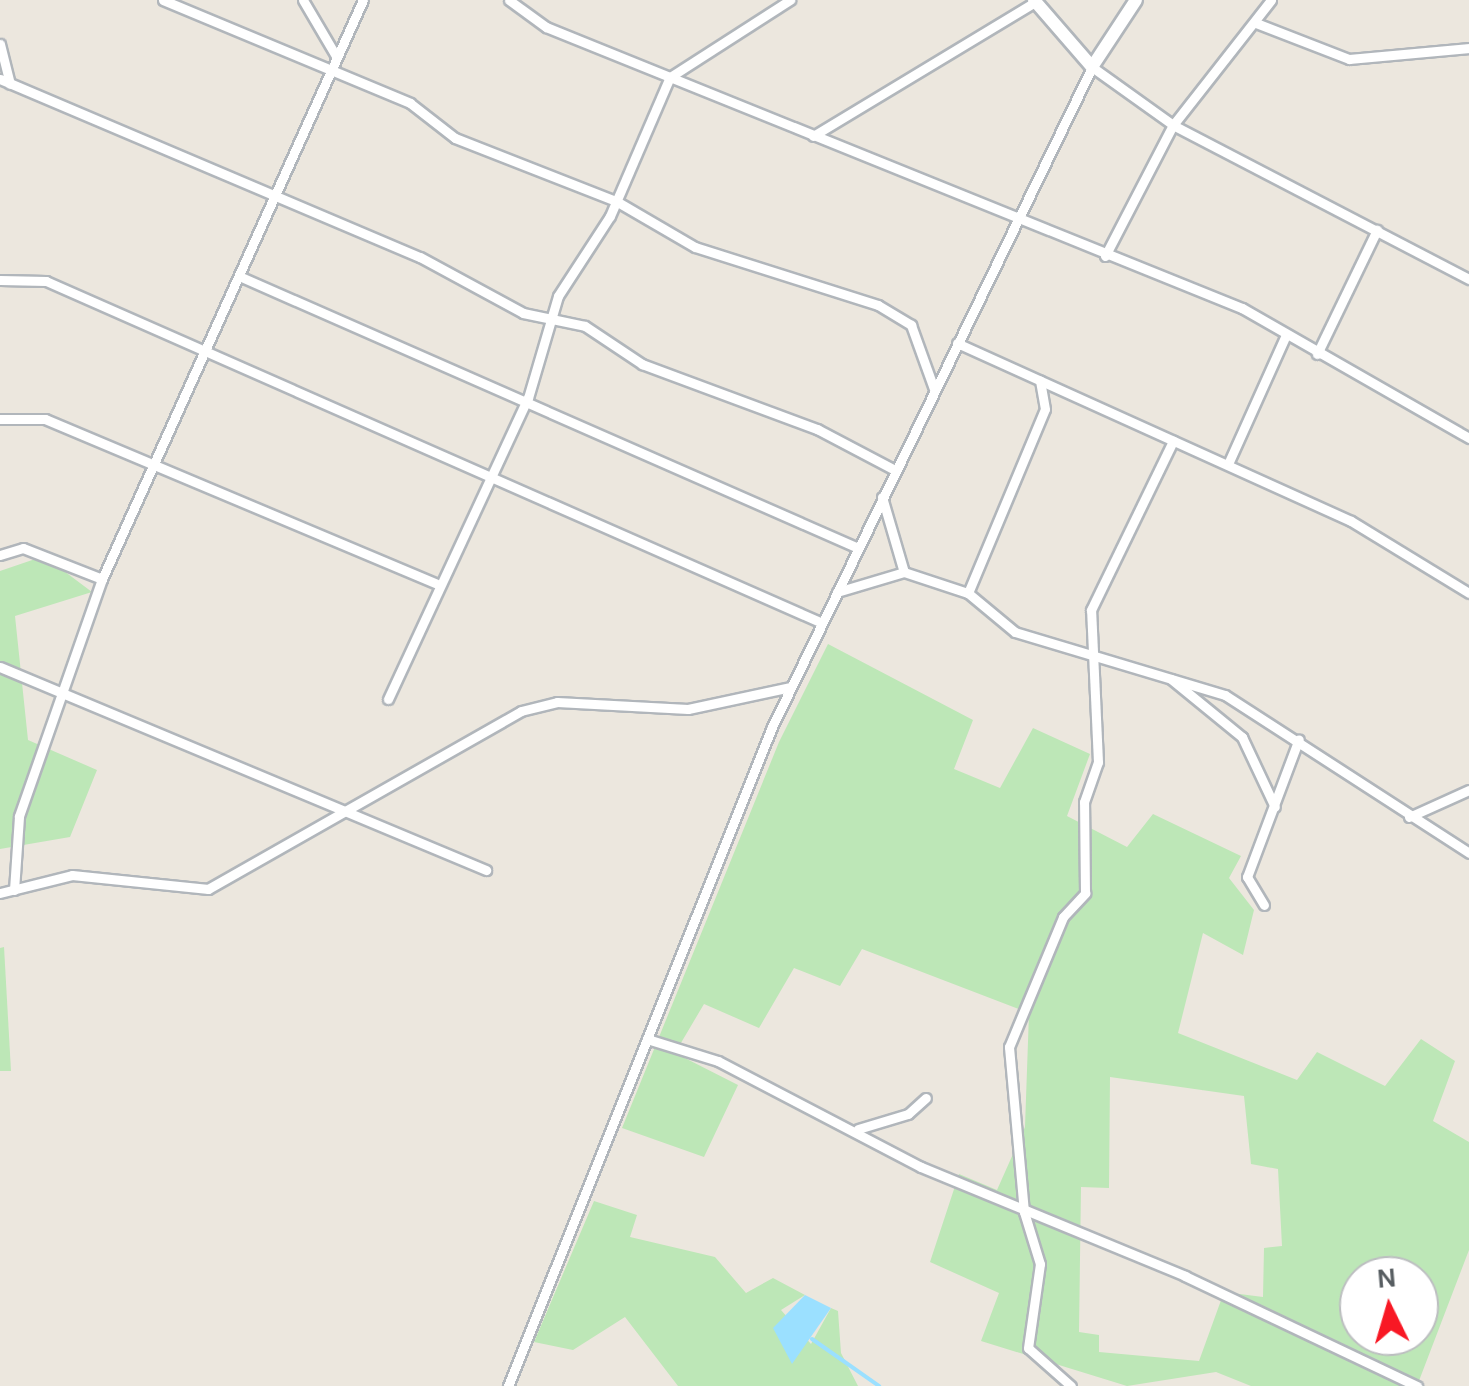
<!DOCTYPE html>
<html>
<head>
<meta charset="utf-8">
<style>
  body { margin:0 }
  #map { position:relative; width:1469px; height:1386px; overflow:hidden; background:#ece7de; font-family:Karla,sans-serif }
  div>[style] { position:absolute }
  .green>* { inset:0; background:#bde7b7 }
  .water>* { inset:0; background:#9be0ff }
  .stream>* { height:4px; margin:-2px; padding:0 2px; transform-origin:2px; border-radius:2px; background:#9be0ff }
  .roads { filter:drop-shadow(2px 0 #b1b6bb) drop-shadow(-2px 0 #b1b6bb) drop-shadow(0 2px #b1b6bb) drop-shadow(0 -2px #b1b6bb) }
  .street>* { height:9px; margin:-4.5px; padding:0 4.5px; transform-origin:4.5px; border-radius:4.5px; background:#fff }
  .secondary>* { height:12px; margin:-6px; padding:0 6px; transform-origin:6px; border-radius:6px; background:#fff }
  span { translate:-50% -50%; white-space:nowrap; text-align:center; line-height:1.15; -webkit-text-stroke:8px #fff; paint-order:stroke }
  .north { position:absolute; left:1339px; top:1256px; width:100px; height:100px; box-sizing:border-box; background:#fff; border:2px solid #bcbec0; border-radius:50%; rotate:355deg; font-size:28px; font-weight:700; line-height:40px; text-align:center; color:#575d61 }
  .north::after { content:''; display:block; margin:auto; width:35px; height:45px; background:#f81824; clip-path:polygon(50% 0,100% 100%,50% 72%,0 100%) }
</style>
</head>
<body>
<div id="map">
  <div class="green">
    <i style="clip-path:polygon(44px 556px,92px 592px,15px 616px,28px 740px,97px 770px,70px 837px,0 849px,0 571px)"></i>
    <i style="clip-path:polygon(evenodd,828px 644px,973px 720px,954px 769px,1000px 788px,1033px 728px,1090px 754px,1067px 816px,1127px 847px,1153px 814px,1241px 856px,1229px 878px,1254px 910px,1243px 955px,1203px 933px,1178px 1033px,1297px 1080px,1317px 1052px,1385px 1086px,1421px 1039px,1455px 1061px,1433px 1121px,1469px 1142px,1469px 1250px,1417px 1386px,1251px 1386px,1216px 1372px,1127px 1386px,981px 1341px,999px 1293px,930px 1262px,959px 1174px,997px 1190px,1025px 1127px,1029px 1013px,862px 949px,840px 986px,794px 968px,759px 1028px,704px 1004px,675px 1053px,738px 1085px,704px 1157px,622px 1128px,779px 742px,828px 644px,1110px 1077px,1244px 1096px,1251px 1164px,1278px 1169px,1282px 1246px,1264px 1248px,1263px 1297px,1224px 1292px,1199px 1361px,1099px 1352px,1099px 1335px,1079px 1332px,1081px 1187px,1109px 1188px,1110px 1077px,828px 644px,1359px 1276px,1419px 1276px,1419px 1336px,1359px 1336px,1359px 1276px)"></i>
    <i style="clip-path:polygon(4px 947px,11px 1071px,0 1071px,0 948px)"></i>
    <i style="clip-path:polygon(594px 1201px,637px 1215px,630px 1237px,715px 1257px,746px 1293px,773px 1278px,805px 1295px,781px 1310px,811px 1344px,831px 1308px,838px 1311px,841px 1353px,858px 1386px,678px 1386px,625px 1317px,573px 1350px,534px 1342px)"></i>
  </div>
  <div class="water">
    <i style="clip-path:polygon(805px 1295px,831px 1308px,792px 1364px,773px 1328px)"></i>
  </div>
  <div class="stream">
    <i style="left:812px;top:1339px;width:82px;rotate:35deg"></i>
  </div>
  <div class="roads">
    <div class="street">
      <i style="left:163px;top:0;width:268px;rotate:22.6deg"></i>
      <i style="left:410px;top:103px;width:57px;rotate:37.9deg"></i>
      <i style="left:455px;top:138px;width:173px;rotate:21.4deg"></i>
      <i style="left:616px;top:201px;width:91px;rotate:30.2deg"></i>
      <i style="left:695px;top:247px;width:192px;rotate:17.6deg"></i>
      <i style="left:878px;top:305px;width:39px;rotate:31deg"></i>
      <i style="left:911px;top:325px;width:68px;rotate:70.2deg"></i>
      <i style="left:303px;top:0;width:65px;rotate:59.5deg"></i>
      <i style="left:509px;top:0;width:46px;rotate:36.1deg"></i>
      <i style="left:546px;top:27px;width:751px;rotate:21.99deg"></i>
      <i style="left:1242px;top:308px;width:262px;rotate:29.8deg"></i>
      <i style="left:1256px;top:23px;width:100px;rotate:21.2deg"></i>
      <i style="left:1349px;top:59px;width:121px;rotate:-5.2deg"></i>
      <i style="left:0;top:44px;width:41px;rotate:76deg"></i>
      <i style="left:0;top:79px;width:456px;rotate:23deg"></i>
      <i style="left:420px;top:257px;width:117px;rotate:28.5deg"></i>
      <i style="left:523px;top:313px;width:63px;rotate:11.8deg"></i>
      <i style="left:585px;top:326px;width:69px;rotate:33.7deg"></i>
      <i style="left:642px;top:364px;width:187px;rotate:20.4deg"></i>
      <i style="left:817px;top:429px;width:88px;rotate:27.7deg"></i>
      <i style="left:813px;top:136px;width:259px;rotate:-31.1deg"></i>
      <i style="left:1105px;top:256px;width:148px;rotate:-62.6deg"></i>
      <i style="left:1173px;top:125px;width:334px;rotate:27.5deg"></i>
      <i style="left:239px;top:276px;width:676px;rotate:23.72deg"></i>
      <i style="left:0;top:280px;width:46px;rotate:1.2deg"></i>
      <i style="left:46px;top:281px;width:848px;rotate:23.78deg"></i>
      <i style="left:957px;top:343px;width:432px;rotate:24.3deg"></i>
      <i style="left:1351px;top:521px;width:138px;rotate:31.4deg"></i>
      <i style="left:1317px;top:354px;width:138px;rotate:-64.2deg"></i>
      <i style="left:0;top:419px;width:45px"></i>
      <i style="left:45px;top:419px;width:424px;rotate:22.8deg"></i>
      <i style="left:1228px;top:464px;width:139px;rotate:-65.8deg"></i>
      <i style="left:882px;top:497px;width:78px;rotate:73.7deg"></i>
      <i style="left:904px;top:572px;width:67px;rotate:18.2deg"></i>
      <i style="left:968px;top:593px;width:61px;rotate:39.7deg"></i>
      <i style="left:1015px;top:632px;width:219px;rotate:16.7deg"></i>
      <i style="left:1225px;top:695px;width:291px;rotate:32.9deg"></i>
      <i style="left:0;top:555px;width:24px;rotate:-17deg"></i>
      <i style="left:23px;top:548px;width:85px;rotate:21.4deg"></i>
      <i style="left:837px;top:592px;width:70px;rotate:-16.6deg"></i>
      <i style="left:968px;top:593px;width:199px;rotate:-67.3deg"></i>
      <i style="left:1045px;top:409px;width:29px;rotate:-100deg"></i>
      <i style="left:0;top:667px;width:527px;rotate:22.67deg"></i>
      <i style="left:1171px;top:679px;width:92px;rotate:39.2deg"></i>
      <i style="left:1242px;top:737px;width:77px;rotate:64.8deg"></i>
      <i style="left:388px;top:699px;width:332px;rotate:-65.1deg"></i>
      <i style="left:528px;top:398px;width:106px;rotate:-73.6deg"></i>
      <i style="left:558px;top:296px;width:95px;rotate:-57deg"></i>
      <i style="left:610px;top:216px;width:151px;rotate:-66.7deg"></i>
      <i style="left:670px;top:77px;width:143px;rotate:-32.7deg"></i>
      <i style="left:1409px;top:817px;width:66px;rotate:-24.2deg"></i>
      <i style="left:14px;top:890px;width:74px;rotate:-86.1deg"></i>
      <i style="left:19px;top:816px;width:251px;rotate:-70.7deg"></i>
      <i style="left:102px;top:579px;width:635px;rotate:-65.74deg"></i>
      <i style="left:0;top:893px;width:74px;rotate:-14deg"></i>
      <i style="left:72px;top:875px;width:137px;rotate:5.9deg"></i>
      <i style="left:208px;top:889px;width:360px;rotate:-29.6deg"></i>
      <i style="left:521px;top:711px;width:37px;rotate:-14deg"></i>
      <i style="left:557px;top:702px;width:131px;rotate:3.1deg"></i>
      <i style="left:688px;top:709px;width:105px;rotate:-12.1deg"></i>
      <i style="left:1264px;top:905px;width:33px;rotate:-121deg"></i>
      <i style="left:1247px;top:877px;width:147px;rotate:-69.4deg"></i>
      <i style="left:647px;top:1039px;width:74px;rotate:17.2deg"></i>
      <i style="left:718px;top:1061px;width:229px;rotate:27.6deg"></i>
      <i style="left:921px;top:1167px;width:286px;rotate:22.4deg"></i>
      <i style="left:1185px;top:1276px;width:257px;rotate:25.4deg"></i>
      <i style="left:858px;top:1129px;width:52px;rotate:-16.7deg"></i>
      <i style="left:908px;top:1114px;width:24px;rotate:-42deg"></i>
      <i style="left:508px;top:1386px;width:710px;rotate:-68.17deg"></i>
      <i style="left:772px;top:727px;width:733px;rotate:-64.13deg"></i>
      <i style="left:1092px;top:67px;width:100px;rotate:35.6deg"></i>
      <i style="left:1173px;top:125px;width:159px;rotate:-51.9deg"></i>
      <i style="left:1071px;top:1386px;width:57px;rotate:-138.5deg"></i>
      <i style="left:1028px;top:1348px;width:85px;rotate:-81.9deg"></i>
      <i style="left:1040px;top:1264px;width:54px;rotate:-107.1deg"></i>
      <i style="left:1024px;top:1212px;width:166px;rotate:-95.2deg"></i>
      <i style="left:1009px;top:1047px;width:141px;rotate:-67.4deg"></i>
      <i style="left:1063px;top:917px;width:33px;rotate:-47deg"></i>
      <i style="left:1085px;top:893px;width:91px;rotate:-90.6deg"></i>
      <i style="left:1084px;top:802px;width:42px;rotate:-70.7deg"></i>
      <i style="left:1098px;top:762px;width:152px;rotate:-92.6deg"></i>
      <i style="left:1091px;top:610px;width:188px;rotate:-64.1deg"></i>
    </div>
    <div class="secondary">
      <i style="left:1034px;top:0;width:89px;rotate:49.1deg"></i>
      <i style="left:1092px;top:67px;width:80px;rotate:-56.7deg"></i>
    </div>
  </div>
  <div class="north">N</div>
</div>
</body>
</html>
